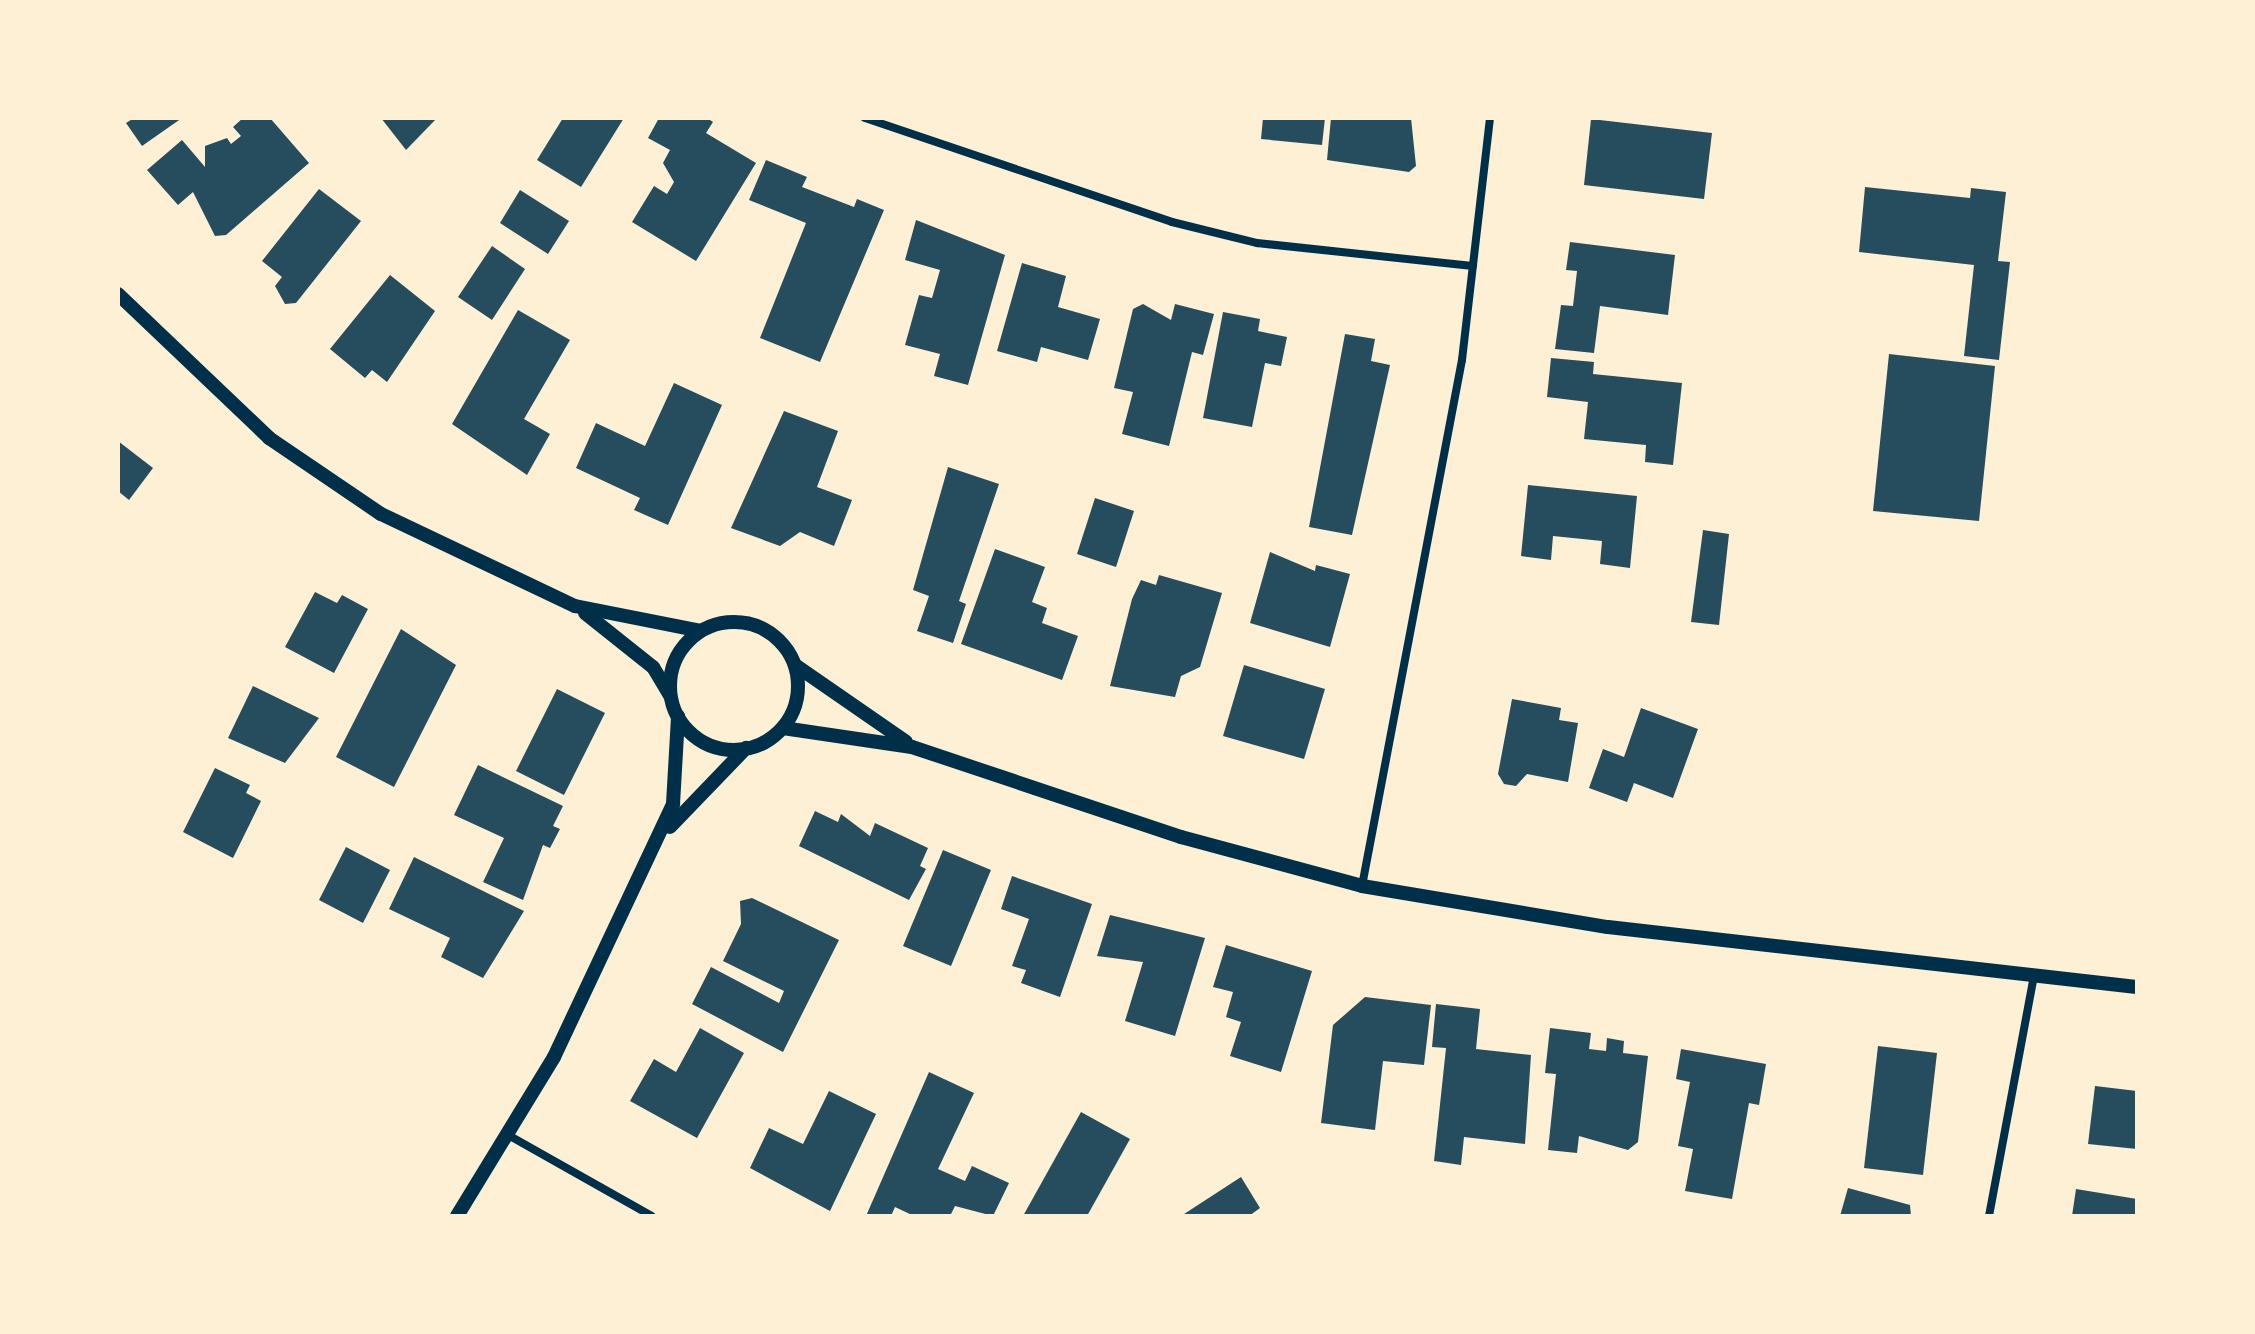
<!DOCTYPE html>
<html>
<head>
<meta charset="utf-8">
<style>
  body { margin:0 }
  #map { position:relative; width:2255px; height:1334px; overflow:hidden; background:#fdf0d5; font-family:Manrope,sans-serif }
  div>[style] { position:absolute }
  .building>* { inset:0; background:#264d5e }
  .minor>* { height:8px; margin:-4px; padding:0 4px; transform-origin:4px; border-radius:4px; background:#003049 }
  .tertiary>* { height:14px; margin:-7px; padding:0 7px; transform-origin:7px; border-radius:7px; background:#003049 }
  .tertiary>.ring { margin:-7px; padding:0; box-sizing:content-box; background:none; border:14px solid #003049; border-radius:50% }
  span { translate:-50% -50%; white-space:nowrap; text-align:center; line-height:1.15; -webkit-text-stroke:7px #fdf0d5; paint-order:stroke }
  .frame { position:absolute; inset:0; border:120px solid #fdf0d5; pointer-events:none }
</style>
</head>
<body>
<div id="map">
  <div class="building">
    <i style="clip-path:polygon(134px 118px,182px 118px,142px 146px,126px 123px)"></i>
    <i style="clip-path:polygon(243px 118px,270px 118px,309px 163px,226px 235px,215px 236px,193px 192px,178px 205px,147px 170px,182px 140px,205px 167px,205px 146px,227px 138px,231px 144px,241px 136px,233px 127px)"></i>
    <i style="clip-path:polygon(381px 118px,437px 118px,406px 150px)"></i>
    <i style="clip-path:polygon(563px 118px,624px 118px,581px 187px,537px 160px)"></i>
    <i style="clip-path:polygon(659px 118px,707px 118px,713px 122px,706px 133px,756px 163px,696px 261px,632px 222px,654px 186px,667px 194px,674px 182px,663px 163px,670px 150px,648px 138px)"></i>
    <i style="clip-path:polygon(1263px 118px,1325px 118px,1322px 145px,1261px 139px)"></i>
    <i style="clip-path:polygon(1331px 118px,1411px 118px,1416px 166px,1409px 172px,1327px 160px)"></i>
    <i style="clip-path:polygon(1591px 119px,1712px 133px,1704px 199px,1584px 185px)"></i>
    <i style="clip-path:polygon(766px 160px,807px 177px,802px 187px,854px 207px,857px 199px,884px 210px,820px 362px,760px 338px,806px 223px,749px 200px)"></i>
    <i style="clip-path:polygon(1865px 187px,1970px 198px,1971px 188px,2006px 192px,1998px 261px,2010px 262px,1999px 360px,1964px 356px,1974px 265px,1859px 252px)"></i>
    <i style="clip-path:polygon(319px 189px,361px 221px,296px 303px,285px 304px,275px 286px,282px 277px,262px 261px)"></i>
    <i style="clip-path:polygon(520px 190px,569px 221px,548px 254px,500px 223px)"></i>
    <i style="clip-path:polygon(916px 220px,1005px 255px,968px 385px,934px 376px,940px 354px,905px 345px,919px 295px,932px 298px,940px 270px,905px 260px)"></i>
    <i style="clip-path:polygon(1570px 242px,1675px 255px,1668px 315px,1600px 306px,1594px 353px,1555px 349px,1561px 305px,1573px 306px,1577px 271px,1566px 270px)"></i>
    <i style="clip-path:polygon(492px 246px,525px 269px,492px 320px,458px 297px)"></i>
    <i style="clip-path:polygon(1022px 263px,1066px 276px,1058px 307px,1100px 319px,1088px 360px,1041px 347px,1037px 362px,997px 351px)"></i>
    <i style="clip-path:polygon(390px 275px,435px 311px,387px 382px,372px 370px,365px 378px,330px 349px)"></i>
    <i style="clip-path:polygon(1143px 304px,1171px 320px,1175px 304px,1214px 314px,1203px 355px,1192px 352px,1169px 446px,1122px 434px,1133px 392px,1114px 388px,1133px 309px)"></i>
    <i style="clip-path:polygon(518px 310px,570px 340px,524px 419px,550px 434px,527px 475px,452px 424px)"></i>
    <i style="clip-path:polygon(1223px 312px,1260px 319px,1258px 331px,1287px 337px,1281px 366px,1265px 363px,1252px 427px,1203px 418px)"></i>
    <i style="clip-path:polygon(1345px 334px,1375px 339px,1371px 361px,1390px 365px,1352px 535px,1309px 527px)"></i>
    <i style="clip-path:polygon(1889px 354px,1995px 366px,1979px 521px,1873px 511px)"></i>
    <i style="clip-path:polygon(1551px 358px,1594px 362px,1593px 374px,1682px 383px,1673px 465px,1645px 462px,1646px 445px,1584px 439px,1588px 402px,1547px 397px)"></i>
    <i style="clip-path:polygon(674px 383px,722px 405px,668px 525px,634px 510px,640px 498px,576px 468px,596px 423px,645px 446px)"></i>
    <i style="clip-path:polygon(784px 411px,838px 431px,817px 487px,852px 500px,834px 546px,800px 532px,780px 546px,731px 528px)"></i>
    <i style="clip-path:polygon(118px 441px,153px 468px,129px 500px,118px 491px)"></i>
    <i style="clip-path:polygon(948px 467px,999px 484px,959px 601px,966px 604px,953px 643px,917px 631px,929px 596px,913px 590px)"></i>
    <i style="clip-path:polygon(1528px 485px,1637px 496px,1630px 568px,1600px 564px,1602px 541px,1553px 536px,1551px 560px,1521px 556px)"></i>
    <i style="clip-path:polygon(1095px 498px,1134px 511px,1116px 567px,1077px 554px)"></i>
    <i style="clip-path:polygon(1703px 530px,1729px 534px,1719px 625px,1691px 622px)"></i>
    <i style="clip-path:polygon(995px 549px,1045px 567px,1032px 602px,1047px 608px,1042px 623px,1078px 636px,1062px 680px,961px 644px)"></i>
    <i style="clip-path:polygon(1270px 552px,1315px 571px,1316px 565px,1350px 574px,1330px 647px,1250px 623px)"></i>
    <i style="clip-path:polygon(1159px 575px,1222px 593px,1200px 667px,1181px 676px,1175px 697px,1110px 686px,1132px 599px,1141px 580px,1156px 585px)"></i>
    <i style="clip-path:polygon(315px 592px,337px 603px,342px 595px,368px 609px,334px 673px,285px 647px)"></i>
    <i style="clip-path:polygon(401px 629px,456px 665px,394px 787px,336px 757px)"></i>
    <i style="clip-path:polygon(1244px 665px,1325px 689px,1304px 759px,1223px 736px)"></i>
    <i style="clip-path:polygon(253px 686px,319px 718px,285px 763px,228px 738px)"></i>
    <i style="clip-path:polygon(557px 689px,605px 713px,564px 795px,516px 771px)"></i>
    <i style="clip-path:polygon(1512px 699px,1561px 708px,1559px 720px,1578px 723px,1568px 782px,1527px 774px,1516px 786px,1504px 784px,1498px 774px)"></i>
    <i style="clip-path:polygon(1641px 708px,1698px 729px,1673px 798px,1634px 783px,1627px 802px,1589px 788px,1603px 749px,1624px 757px)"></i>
    <i style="clip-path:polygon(478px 765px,563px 806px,553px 826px,560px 829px,550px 848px,543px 845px,523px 900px,483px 882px,504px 838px,454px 815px)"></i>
    <i style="clip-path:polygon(215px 768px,250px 785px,246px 793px,261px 801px,233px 858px,183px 832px)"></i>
    <i style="clip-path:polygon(815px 811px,838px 822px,841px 814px,870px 836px,875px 823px,928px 848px,920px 866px,926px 869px,909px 900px,799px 846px)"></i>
    <i style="clip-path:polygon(346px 847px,390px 870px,363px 923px,319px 900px)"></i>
    <i style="clip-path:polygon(943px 850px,991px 870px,951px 966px,903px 946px)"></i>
    <i style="clip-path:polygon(414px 857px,524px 911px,483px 978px,441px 957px,450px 938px,389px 909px)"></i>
    <i style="clip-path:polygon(1012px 876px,1092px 904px,1060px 997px,1021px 983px,1026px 970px,1012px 966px,1029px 919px,1001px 909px)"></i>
    <i style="clip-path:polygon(752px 898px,839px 940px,783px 1052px,692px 1004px,711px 967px,779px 1003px,784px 991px,723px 961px,741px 924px,740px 901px)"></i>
    <i style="clip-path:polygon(1110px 915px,1205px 938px,1175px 1036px,1125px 1021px,1143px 962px,1097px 956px)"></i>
    <i style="clip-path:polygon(1226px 945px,1312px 971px,1281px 1072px,1230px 1056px,1241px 1022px,1226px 1017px,1233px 992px,1213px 987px)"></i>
    <i style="clip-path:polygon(1365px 997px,1431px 1005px,1424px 1065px,1383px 1061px,1375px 1130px,1321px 1123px,1333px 1025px)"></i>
    <i style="clip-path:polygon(1436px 1004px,1480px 1009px,1476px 1049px,1531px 1055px,1525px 1144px,1464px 1137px,1461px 1165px,1434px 1161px,1446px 1048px,1432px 1047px)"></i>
    <i style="clip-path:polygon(700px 1028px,744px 1053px,697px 1138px,630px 1101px,654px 1059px,676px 1072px)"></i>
    <i style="clip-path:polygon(1550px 1028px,1591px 1033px,1589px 1049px,1606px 1051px,1607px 1038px,1624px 1041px,1623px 1053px,1648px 1056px,1638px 1142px,1628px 1150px,1579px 1136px,1577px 1153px,1548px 1150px,1556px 1074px,1545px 1073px)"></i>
    <i style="clip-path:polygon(1878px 1046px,1937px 1053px,1923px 1175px,1864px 1168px)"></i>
    <i style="clip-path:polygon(1681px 1049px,1766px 1064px,1759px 1105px,1749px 1103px,1732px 1199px,1685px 1191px,1693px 1149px,1678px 1146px,1690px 1082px,1676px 1079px)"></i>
    <i style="clip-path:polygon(929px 1072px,974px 1093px,938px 1169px,965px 1181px,972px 1166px,1009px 1183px,993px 1216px,955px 1206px,950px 1216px,914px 1216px,895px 1207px,891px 1216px,866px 1216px)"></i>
    <i style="clip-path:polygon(2095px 1086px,2137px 1091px,2137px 1149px,2088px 1144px)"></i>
    <i style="clip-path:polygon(829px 1091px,876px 1114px,830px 1211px,750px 1168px,769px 1128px,803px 1144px)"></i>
    <i style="clip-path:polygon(1081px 1112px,1130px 1139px,1087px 1216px,1023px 1216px)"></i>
    <i style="clip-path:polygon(1241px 1177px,1260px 1208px,1249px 1216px,1181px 1216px)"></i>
    <i style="clip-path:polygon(1848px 1188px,1910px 1205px,1911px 1216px,1840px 1216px)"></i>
    <i style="clip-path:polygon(2076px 1189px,2137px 1199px,2137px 1216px,2072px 1216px)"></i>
  </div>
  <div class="minor">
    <i style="left:865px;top:118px;width:324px;rotate:18.7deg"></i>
    <i style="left:1172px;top:222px;width:88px;rotate:13.9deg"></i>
    <i style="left:1257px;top:243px;width:217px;rotate:6.1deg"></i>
    <i style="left:1362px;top:886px;width:535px;rotate:-79.24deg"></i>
    <i style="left:1462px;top:360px;width:244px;rotate:-83.4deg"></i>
    <i style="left:508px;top:1135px;width:165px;rotate:29.4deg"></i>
    <i style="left:1989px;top:1216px;width:245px;rotate:-79.4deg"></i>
  </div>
  <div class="tertiary">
    <i style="left:118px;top:294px;width:209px;rotate:43.6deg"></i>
    <i style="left:269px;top:438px;width:135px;rotate:34.2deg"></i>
    <i style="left:381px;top:514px;width:215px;rotate:25.4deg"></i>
    <i style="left:575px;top:606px;width:128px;rotate:11.2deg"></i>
    <i style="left:585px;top:613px;width:87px;rotate:38.5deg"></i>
    <i style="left:653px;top:667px;width:33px;rotate:59deg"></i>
    <i class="ring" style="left:670px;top:622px;width:114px;height:114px"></i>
    <i style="left:795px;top:665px;width:135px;rotate:34.7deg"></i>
    <i style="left:783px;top:728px;width:130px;rotate:8.4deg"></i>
    <i style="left:912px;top:747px;width:284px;rotate:18.5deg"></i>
    <i style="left:1181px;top:837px;width:188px;rotate:15.1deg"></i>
    <i style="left:1362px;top:886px;width:249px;rotate:9.5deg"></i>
    <i style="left:1608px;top:927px;width:532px;rotate:6.47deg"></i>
    <i style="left:670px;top:827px;width:110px;rotate:-46.1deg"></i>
    <i style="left:457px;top:1216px;width:186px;rotate:-58.6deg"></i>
    <i style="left:554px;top:1057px;width:280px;rotate:-64.8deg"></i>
    <i style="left:673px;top:804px;width:88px;rotate:-86.7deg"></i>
  </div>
  <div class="frame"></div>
</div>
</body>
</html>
